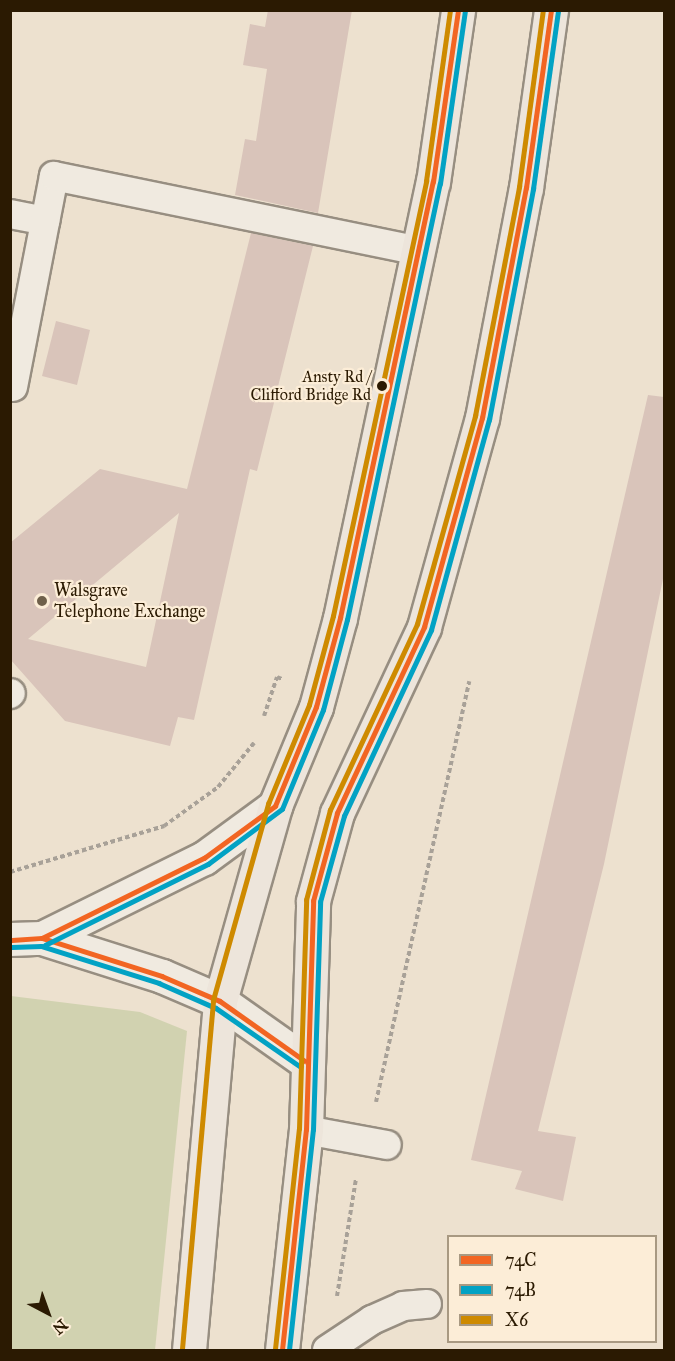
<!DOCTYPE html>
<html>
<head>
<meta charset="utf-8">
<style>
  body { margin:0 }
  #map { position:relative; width:675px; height:1361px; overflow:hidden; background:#ede1cf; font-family:"IM FELL Great Primer",serif }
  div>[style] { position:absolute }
  .green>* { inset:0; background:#d1d2b0 }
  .building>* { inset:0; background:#d9c4ba }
  .path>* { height:4px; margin-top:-2px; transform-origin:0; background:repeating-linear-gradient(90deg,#a8a198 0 4.5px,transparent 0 7.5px) }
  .roads { filter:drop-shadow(2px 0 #978e81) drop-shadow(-2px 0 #978e81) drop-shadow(0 2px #978e81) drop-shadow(0 -2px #978e81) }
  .lane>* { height:28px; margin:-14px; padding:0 14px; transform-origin:14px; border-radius:14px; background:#f0eae0 }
  .secondary>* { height:33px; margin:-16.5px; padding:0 16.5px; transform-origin:16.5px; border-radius:16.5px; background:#f0eae0 }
  .highway>* { height:33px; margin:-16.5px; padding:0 16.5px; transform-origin:16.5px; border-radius:16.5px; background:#ede5db }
  .bus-1>* { height:4.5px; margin:-2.25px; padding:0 2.25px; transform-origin:2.25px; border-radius:2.25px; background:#f26522 }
  .bus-2>* { height:4.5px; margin:-2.25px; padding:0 2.25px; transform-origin:2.25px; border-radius:2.25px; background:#02a2c4 }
  .bus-3>* { height:4.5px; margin:-2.25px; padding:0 2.25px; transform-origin:2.25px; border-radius:2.25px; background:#ce8a00 }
  .dots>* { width:16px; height:16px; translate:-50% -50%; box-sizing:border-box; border:3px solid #fcedd7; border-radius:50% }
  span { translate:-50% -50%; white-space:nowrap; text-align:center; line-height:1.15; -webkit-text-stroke:4.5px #fcedd7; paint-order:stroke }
  .bus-label { font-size:16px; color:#2b1a02 }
  .right { translate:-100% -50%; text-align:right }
  .poi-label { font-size:18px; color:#2b1a02 }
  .left { translate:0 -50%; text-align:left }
  .frame { position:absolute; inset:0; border:12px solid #2b1a02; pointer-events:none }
  .legend { position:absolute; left:447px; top:1235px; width:210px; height:108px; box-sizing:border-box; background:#fcedd7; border:2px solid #a89982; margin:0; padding:8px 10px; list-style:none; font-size:18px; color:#2b1a02 }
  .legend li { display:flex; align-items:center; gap:12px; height:30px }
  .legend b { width:30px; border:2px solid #a89982 }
  .north { position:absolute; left:18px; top:1283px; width:60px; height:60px; -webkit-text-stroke:4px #fcedd7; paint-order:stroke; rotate:139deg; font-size:16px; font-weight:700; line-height:24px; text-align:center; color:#2b1a02 }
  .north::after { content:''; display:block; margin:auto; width:21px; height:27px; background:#2b1a02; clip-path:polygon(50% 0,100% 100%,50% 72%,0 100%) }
</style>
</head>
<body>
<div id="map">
  <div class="green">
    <i style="clip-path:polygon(11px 996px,140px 1012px,187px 1031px,155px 1350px,11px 1350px)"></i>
  </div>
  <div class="building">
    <i style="clip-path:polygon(268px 10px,352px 10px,318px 213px,235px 195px,245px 139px,256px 141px,267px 69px,243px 65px,250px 24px,265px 27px)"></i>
    <i style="clip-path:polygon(evenodd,251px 233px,313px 246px,257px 471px,250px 469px,194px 720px,178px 717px,170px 746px,65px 721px,10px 659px,10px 543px,100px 469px,187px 489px,251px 233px,179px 513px,146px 667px,28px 639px,179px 513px)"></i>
    <i style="clip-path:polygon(56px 321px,90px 330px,77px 385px,42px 376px)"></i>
    <i style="clip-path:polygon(648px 395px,664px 397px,664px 574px,604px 864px,538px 1131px,576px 1137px,563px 1201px,515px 1189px,522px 1171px,471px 1160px)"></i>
  </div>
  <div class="path">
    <i style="left:264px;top:716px;width:41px;rotate:-71.6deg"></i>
    <i style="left:277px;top:677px;width:5px;rotate:22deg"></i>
    <i style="left:10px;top:872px;width:161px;rotate:-16.6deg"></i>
    <i style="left:164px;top:826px;width:67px;rotate:-35.8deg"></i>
    <i style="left:218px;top:787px;width:57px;rotate:-50.7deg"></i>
    <i style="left:376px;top:1102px;width:431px;rotate:-77.5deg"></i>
    <i style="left:337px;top:1296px;width:119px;rotate:-80.8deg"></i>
  </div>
  <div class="roads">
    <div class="lane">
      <i style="left:10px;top:214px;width:36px;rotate:11deg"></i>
      <i style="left:13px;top:387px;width:215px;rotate:-79deg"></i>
      <i style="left:54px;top:176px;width:373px;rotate:11.6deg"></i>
      <i style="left:10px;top:694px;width:1px;rotate:-45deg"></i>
      <i style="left:306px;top:1130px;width:82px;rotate:10.5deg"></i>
      <i style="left:327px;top:1350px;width:54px;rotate:-33.7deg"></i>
      <i style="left:372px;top:1320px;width:34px;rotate:-24deg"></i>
      <i style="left:403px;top:1306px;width:24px;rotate:-5deg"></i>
    </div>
    <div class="secondary">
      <i style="left:42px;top:938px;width:181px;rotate:-26.3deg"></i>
      <i style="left:204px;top:858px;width:88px;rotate:-36.2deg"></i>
      <i style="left:10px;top:939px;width:32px;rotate:-2deg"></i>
      <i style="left:42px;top:938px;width:126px;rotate:17.6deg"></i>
      <i style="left:162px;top:976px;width:63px;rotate:23.3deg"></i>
      <i style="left:220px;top:1001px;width:104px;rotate:35.2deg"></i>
    </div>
    <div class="highway">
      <i style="left:189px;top:1350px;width:350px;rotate:-84.9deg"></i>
      <i style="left:220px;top:1001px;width:203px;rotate:-74.2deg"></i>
      <i style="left:275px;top:806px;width:107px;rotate:-67.5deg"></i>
      <i style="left:316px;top:707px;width:92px;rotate:-74.9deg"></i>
      <i style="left:340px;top:618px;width:446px;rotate:-78deg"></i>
      <i style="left:433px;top:182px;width:174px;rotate:-81.7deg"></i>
      <i style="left:282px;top:1350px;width:221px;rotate:-83.8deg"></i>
      <i style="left:306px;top:1130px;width:229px;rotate:-88.2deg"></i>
      <i style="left:313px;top:901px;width:91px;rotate:-74.7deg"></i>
      <i style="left:337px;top:813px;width:205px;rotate:-64.9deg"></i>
      <i style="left:424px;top:627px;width:217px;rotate:-74.5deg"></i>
      <i style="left:482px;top:418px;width:234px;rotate:-79.2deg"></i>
      <i style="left:526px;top:188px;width:180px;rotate:-82deg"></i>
    </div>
  </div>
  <div class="bus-1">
    <i style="left:42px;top:938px;width:181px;rotate:-26.3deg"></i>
    <i style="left:204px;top:858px;width:88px;rotate:-36.2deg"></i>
    <i style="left:275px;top:806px;width:107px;rotate:-67.5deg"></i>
    <i style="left:316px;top:707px;width:92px;rotate:-74.9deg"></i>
    <i style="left:340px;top:618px;width:446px;rotate:-78deg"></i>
    <i style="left:433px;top:182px;width:174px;rotate:-81.7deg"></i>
    <i style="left:12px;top:940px;width:30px;rotate:-4deg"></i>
    <i style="left:42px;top:938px;width:126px;rotate:17.6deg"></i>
    <i style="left:162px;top:976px;width:63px;rotate:23.3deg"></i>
    <i style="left:220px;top:1001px;width:104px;rotate:35.2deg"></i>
    <i style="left:282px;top:1350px;width:221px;rotate:-83.8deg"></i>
    <i style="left:306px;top:1130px;width:229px;rotate:-88.2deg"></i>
    <i style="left:313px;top:901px;width:91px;rotate:-74.7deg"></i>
    <i style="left:337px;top:813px;width:205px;rotate:-64.9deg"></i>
    <i style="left:424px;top:627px;width:217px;rotate:-74.5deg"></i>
    <i style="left:482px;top:418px;width:234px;rotate:-79.2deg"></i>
    <i style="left:526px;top:188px;width:180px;rotate:-82deg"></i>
  </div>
  <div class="bus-2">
    <i style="left:45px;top:945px;width:182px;rotate:-26.4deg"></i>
    <i style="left:208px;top:864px;width:92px;rotate:-36.6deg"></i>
    <i style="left:282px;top:809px;width:107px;rotate:-67.5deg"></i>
    <i style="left:323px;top:710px;width:93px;rotate:-75.1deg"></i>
    <i style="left:347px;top:620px;width:446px;rotate:-78deg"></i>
    <i style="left:440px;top:184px;width:175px;rotate:-81.8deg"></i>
    <i style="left:12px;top:947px;width:29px;rotate:-2deg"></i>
    <i style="left:41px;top:946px;width:124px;rotate:17.4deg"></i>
    <i style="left:159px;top:983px;width:62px;rotate:23.7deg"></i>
    <i style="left:216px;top:1008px;width:103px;rotate:34.8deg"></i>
    <i style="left:289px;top:1350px;width:221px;rotate:-83.8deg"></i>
    <i style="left:313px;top:1130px;width:228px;rotate:-88.2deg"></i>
    <i style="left:320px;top:902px;width:89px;rotate:-74.4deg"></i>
    <i style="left:344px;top:816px;width:205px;rotate:-64.9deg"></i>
    <i style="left:431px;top:630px;width:218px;rotate:-74.6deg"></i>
    <i style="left:489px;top:420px;width:235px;rotate:-79.2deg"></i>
    <i style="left:533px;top:189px;width:180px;rotate:-82deg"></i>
  </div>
  <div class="bus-3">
    <i style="left:182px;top:1349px;width:350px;rotate:-84.9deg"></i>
    <i style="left:213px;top:1000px;width:204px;rotate:-74.3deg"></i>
    <i style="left:268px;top:804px;width:107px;rotate:-67.5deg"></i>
    <i style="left:309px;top:705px;width:92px;rotate:-74.9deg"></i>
    <i style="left:333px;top:616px;width:445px;rotate:-77.9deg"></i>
    <i style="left:426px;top:181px;width:173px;rotate:-82deg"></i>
    <i style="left:275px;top:1349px;width:221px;rotate:-83.8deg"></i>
    <i style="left:299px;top:1129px;width:229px;rotate:-88.2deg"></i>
    <i style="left:306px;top:900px;width:93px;rotate:-75.1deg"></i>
    <i style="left:330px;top:810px;width:205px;rotate:-64.9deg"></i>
    <i style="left:417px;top:624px;width:216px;rotate:-74.4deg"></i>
    <i style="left:475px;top:416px;width:233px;rotate:-79.1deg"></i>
    <i style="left:519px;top:187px;width:179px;rotate:-82.3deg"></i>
  </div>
  <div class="dots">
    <i style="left:382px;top:386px;background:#2b1a02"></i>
    <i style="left:42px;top:601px;background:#6f604a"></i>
  </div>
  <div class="bus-label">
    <span class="right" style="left:371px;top:386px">Ansty Rd /<br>Clifford Bridge Rd</span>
  </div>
  <div class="poi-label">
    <span class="left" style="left:54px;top:601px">Walsgrave<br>Telephone Exchange</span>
  </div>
  <div class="frame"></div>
  <ul class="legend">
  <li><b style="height:8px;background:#f26522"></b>74C</li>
  <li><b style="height:8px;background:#02a2c4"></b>74B</li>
  <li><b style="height:8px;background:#ce8a00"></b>X6</li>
  </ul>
  <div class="north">N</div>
</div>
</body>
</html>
